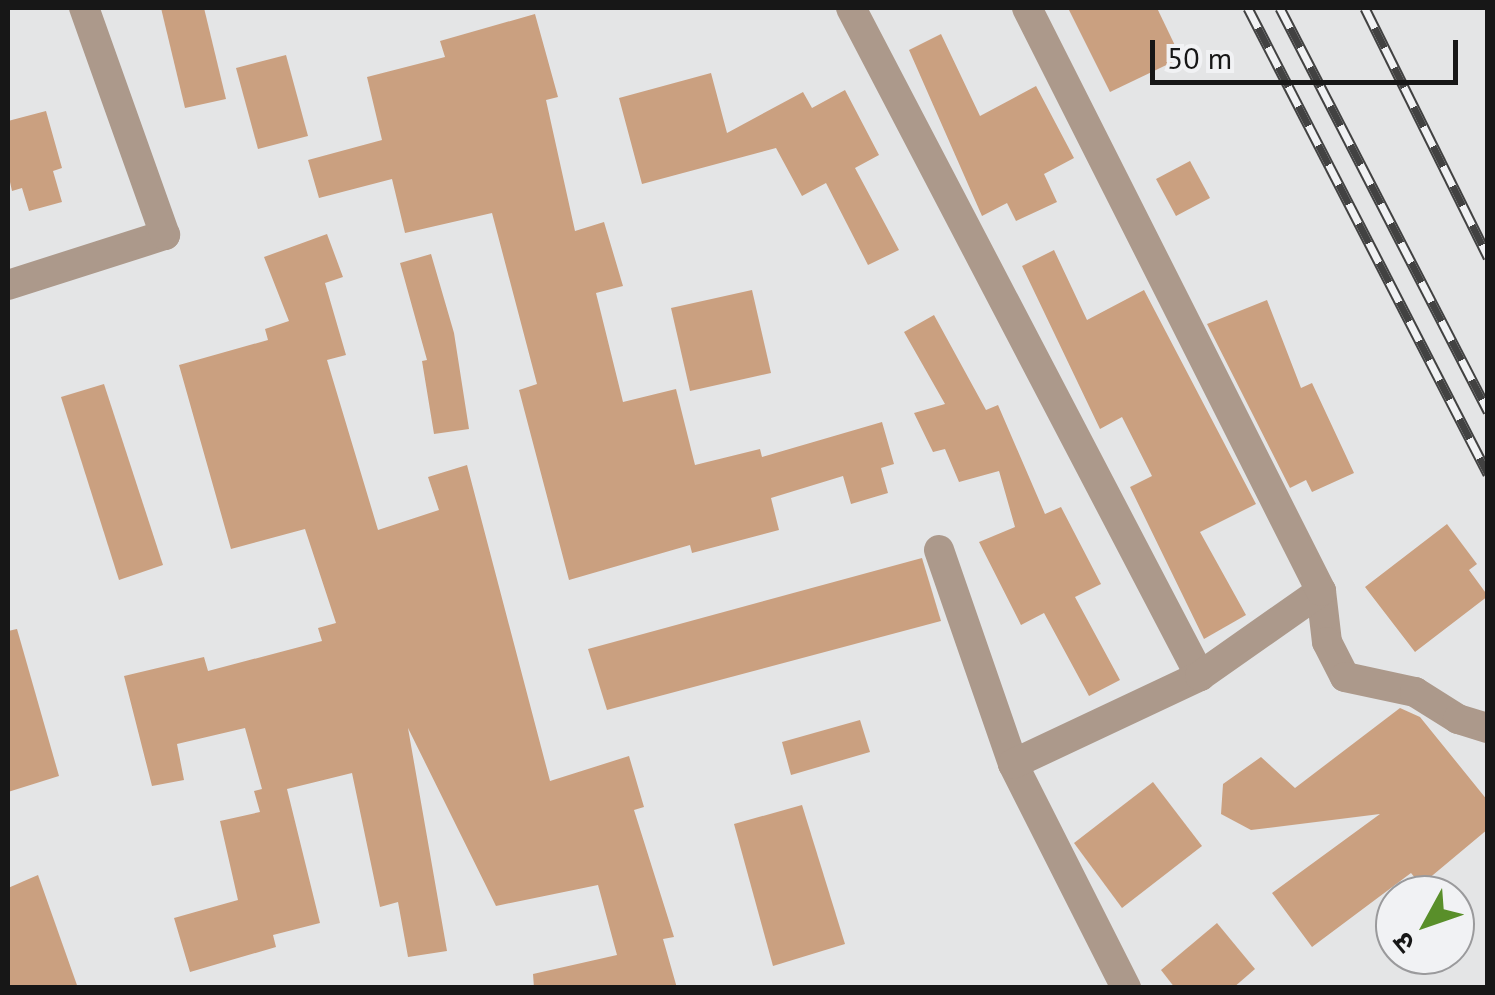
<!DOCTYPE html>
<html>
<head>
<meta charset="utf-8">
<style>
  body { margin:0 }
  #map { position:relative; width:1495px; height:995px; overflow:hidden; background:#e4e5e6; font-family:"PT Sans","Noto Sans Devanagari",sans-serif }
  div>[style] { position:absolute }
  .building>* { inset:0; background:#caa080 }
  .minor>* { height:30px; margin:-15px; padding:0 15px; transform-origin:15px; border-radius:15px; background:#ac998b }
  .rail>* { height:11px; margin-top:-5.5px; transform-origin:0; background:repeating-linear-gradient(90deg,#f1f2f4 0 22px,#424242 0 44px); box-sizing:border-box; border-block:2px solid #424242 }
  span { translate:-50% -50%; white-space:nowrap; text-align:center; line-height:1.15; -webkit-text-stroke:9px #f1f2f4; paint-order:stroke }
  .frame { position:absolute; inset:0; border:10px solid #171717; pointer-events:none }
  .north { position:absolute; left:1375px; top:875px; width:100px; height:100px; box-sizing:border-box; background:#f1f2f4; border:2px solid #9a9a9c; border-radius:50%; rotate:230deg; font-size:28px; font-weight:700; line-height:40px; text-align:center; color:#171717 }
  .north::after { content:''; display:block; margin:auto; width:35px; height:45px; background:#598f2a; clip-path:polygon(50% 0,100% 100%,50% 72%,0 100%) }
  .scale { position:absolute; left:1150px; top:40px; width:308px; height:45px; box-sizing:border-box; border:5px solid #171717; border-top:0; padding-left:12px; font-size:30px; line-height:35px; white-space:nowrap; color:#171717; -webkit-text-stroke:8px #f1f2f4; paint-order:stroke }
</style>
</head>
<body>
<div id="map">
  <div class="building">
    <i style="clip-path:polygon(161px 8px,204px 8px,226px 99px,185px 108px)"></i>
    <i style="clip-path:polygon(1068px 8px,1157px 8px,1181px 58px,1110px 92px)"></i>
    <i style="clip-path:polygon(535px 14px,558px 97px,546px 100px,575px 231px,604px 222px,623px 286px,596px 293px,623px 402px,676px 389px,695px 465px,760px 449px,762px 457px,882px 422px,894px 464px,881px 468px,888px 493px,851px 504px,843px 476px,771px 498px,779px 530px,692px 553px,690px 545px,569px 580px,519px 390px,537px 384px,492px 213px,405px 233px,392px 179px,319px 198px,308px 160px,382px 140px,367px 77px,445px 57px,440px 41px)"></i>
    <i style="clip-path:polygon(941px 34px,980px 116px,1036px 86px,1074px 158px,1044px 174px,1057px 202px,1016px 221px,1007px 203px,982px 216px,909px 50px)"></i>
    <i style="clip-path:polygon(286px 55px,308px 136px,258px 149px,236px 68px)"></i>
    <i style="clip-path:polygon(711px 73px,727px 133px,803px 92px,812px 108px,845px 90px,879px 155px,855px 168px,899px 250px,868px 265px,826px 183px,802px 196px,776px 148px,642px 184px,619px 98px)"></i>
    <i style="clip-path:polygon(46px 111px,62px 168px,53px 171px,62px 202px,29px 211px,22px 188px,12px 191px,8px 173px,8px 121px)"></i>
    <i style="clip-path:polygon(1190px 161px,1210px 198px,1176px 216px,1156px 179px)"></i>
    <i style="clip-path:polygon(327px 234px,343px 277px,325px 283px,346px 355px,327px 360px,378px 530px,439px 510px,428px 477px,467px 465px,550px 781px,629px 756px,644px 807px,634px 810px,674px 937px,663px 939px,677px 988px,534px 988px,533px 974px,617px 955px,598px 885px,496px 906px,408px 728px,447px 951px,408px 957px,398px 902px,380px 907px,352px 773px,287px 789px,320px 923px,273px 935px,276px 947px,190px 972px,174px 918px,238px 900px,220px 821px,260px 812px,254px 791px,262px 789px,245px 728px,177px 744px,184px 780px,152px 786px,124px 676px,204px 657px,208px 671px,322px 641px,318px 628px,336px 623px,305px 529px,231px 549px,179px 365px,268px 340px,265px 329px,289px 321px,264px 257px)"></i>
    <i style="clip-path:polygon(1054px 250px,1087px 320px,1144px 290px,1256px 504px,1200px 532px,1246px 615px,1204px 639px,1130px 487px,1152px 476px,1122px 417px,1100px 429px,1022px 266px)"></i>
    <i style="clip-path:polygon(431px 254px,454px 333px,469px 429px,434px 434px,422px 361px,427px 360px,400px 263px)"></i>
    <i style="clip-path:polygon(752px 290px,771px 373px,690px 391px,671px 308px)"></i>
    <i style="clip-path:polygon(1267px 300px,1301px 388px,1312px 383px,1354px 473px,1312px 492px,1306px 480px,1290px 488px,1207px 324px)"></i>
    <i style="clip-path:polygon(934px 315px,986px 410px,998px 405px,1045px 514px,1061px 507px,1101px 584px,1075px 597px,1120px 680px,1089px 696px,1044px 613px,1021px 625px,979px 542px,1015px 527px,999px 471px,959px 482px,945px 449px,933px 452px,914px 413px,945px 404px,904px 332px)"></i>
    <i style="clip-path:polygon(104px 384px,163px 565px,119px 580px,61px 397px)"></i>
    <i style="clip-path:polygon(1447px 524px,1477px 564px,1469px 570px,1488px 596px,1415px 652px,1365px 587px)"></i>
    <i style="clip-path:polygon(922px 558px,941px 621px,607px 710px,588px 649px)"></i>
    <i style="clip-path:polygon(17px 629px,59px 776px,8px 792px,8px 631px)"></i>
    <i style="clip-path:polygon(1400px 708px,1420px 717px,1488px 801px,1488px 829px,1421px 885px,1411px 873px,1312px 947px,1272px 893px,1380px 814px,1251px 830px,1221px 814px,1223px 784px,1261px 757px,1295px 788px)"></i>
    <i style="clip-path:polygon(860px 720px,870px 752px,791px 775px,782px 742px)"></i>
    <i style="clip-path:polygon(1153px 782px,1202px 846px,1122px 908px,1074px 843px)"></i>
    <i style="clip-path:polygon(802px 805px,845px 944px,773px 966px,734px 824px)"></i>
    <i style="clip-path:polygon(38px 875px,78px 988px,8px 988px,8px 888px)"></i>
    <i style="clip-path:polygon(1217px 923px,1255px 969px,1233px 988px,1175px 988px,1161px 970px)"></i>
  </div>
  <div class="minor">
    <i style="left:851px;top:8px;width:754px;rotate:62.41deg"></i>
    <i style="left:8px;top:285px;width:165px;rotate:-17.7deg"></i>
    <i style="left:165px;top:235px;width:241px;rotate:-109.6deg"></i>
    <i style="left:939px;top:550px;width:226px;rotate:70.9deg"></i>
    <i style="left:1013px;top:764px;width:251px;rotate:63.2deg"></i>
    <i style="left:1321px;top:591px;width:51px;rotate:83.3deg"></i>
    <i style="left:1327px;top:642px;width:39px;rotate:63deg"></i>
    <i style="left:1345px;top:677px;width:72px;rotate:12.1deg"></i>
    <i style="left:1415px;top:692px;width:51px;rotate:32.1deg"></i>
    <i style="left:1458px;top:719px;width:31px;rotate:17deg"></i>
    <i style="left:1013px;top:764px;width:207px;rotate:-25.2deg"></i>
    <i style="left:1200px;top:676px;width:148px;rotate:-35.1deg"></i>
    <i style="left:1321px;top:591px;width:653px;rotate:-116.76deg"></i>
  </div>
  <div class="rail">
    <i style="left:1248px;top:8px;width:524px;rotate:62.75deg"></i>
    <i style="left:1280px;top:8px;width:454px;rotate:62.7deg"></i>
    <i style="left:1365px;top:8px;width:278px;rotate:63.7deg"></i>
  </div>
  <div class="frame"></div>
  <div class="north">उ</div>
  <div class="scale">50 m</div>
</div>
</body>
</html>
